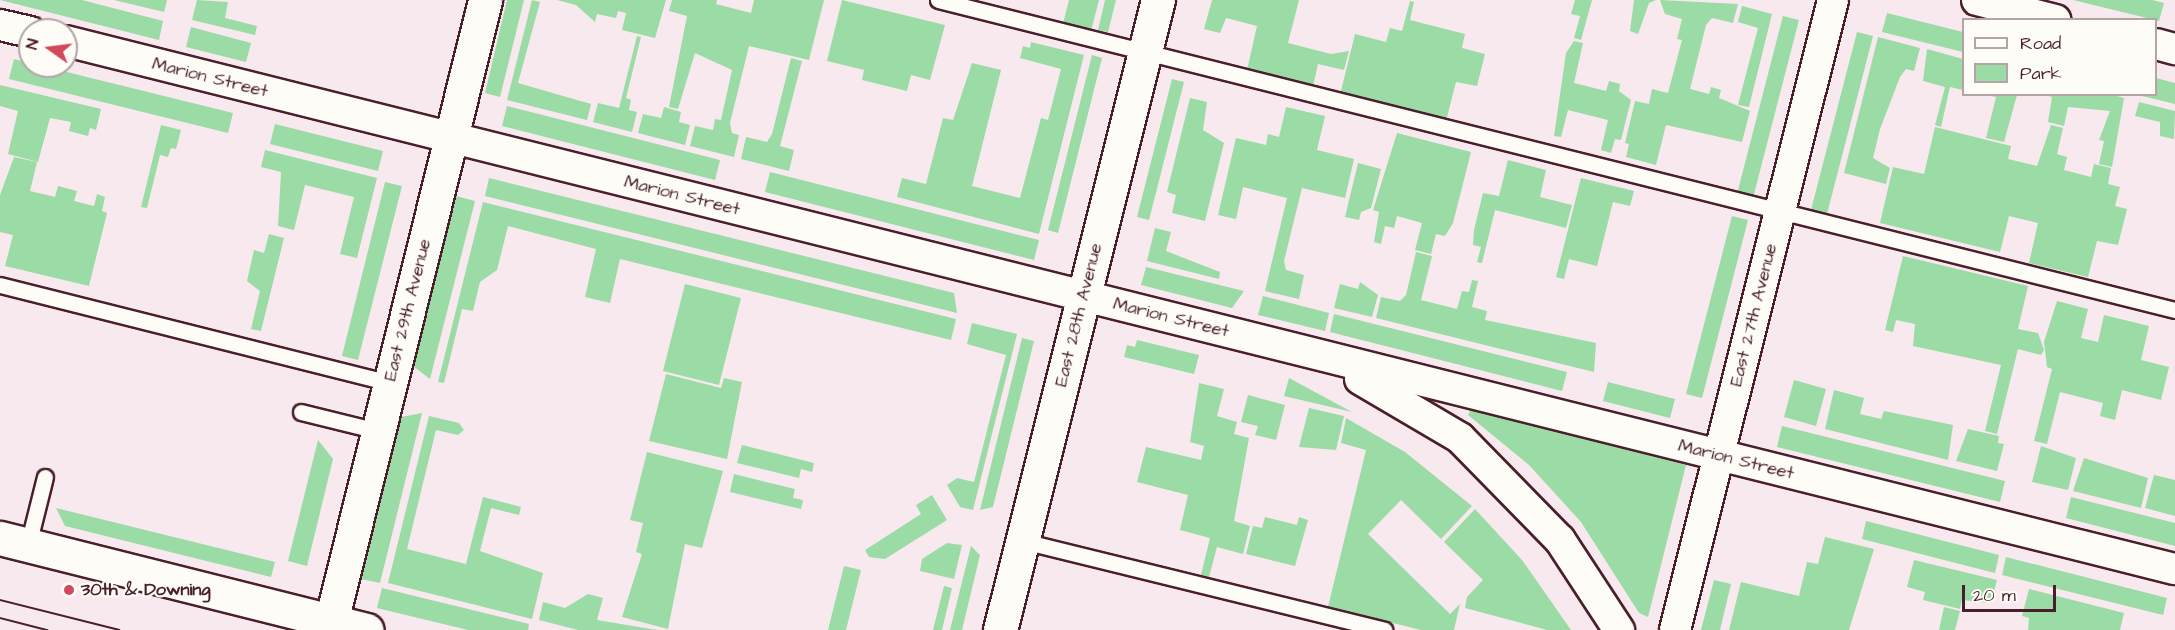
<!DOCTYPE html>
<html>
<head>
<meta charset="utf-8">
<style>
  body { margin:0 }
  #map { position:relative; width:2175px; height:630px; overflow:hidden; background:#f8e9ef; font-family:"Architects Daughter",sans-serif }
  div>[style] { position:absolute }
  .green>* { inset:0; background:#9bdba5 }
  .roads { filter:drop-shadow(2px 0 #4a1f2b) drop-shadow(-2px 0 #4a1f2b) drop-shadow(0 2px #4a1f2b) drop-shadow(0 -2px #4a1f2b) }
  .service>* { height:15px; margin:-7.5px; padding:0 7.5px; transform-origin:7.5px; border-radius:7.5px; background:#fdfcf7 }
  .minor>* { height:30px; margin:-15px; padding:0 15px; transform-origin:15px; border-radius:15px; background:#fdfcf7 }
  .tertiary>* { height:33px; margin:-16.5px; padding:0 16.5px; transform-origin:16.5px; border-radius:16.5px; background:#fdfcf7 }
  .secondary>* { height:33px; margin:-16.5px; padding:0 16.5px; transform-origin:16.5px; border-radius:16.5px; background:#fdfcf7 }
  .tram>* { height:1.5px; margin:-0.75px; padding:0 0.75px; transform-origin:0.75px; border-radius:0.75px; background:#4a1f2b }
  .dots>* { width:16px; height:16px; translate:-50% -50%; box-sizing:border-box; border:3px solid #fdfcf7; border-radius:50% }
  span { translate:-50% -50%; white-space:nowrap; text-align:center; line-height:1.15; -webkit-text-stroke:4.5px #fdfcf7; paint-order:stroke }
  .street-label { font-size:18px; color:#4a1f2b }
  .poi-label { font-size:18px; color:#4a1f2b; font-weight:700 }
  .left { translate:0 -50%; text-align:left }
  .legend { position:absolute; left:1962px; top:18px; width:195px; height:78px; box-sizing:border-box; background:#fdfcf7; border:2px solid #b5a4a5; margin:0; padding:8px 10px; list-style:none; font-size:18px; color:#4a1f2b }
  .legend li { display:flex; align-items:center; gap:12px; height:30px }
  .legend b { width:30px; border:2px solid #b5a4a5 }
  .north { position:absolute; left:18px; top:18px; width:60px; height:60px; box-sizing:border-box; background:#fdfcf7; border:2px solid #b5a4a5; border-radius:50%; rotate:284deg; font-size:16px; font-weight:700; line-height:24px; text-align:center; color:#4a1f2b }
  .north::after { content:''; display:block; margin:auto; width:21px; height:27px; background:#d1495b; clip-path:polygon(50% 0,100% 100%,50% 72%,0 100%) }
  .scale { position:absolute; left:1962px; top:585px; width:94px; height:27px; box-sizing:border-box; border:3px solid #4a1f2b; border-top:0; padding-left:8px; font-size:18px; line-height:21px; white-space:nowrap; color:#4a1f2b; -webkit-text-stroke:4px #fdfcf7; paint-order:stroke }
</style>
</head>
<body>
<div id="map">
  <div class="green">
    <i style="clip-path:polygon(0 0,82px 0,163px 21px,159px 40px)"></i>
    <i style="clip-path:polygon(114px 0,167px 0,164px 12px)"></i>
    <i style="clip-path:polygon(197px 0,228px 2px,225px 18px,257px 26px,255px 35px,192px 20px)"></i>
    <i style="clip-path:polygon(507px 0,524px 0,500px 97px,485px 93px)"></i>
    <i style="clip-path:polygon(532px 0,540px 2px,518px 83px,591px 104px,587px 120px,507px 100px)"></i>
    <i style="clip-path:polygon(557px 0,666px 0,655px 38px,622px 30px,626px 13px,618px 11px,616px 18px,597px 14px,595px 22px,576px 5px)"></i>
    <i style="clip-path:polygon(672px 0,717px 0,716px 4px,751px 13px,754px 0,824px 0,809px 60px,749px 46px,730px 123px,732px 133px,739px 135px,734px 157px,690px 146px,695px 126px,713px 130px,715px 119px,721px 120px,732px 70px,695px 53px,678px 109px,669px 107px,687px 16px,669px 11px)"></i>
    <i style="clip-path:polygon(842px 0,945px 25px,930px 80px,911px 75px,907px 91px,862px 80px,864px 70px,827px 61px)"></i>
    <i style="clip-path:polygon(1069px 0,1099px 0,1091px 31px,1063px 24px)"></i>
    <i style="clip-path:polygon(1105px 0,1116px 0,1108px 32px,1098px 30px)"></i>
    <i style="clip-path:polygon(1212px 0,1299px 0,1288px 43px,1331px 54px,1349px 51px,1344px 70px,1318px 64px,1313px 86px,1247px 70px,1257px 26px,1226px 18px,1220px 33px,1204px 29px)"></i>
    <i style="clip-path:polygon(1575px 0,1592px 0,1581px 40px,1574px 38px,1580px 16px,1571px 14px)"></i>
    <i style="clip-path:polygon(1634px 0,1656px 0,1649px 3px,1638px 34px,1630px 31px)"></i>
    <i style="clip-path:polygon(1660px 0,1738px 4px,1733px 23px,1712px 18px,1706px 25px,1690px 89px,1709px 94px,1711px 87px,1721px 90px,1719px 98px,1750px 111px,1742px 142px,1666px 125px,1656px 165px,1626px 157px,1629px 144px,1625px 143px,1635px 101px,1649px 104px,1652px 89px,1668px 93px,1682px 40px,1677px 39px,1682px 19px,1665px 14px)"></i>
    <i style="clip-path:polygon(2073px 0,2152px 0,2164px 3px,2159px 21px)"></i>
    <i style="clip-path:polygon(1410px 1px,1414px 2px,1410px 20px,1465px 34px,1462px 48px,1485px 54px,1477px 86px,1456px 82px,1446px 121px,1340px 95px,1355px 34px,1386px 42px,1390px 28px,1402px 31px)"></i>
    <i style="clip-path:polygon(1742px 6px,1772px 14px,1749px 107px,1738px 105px,1758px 28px,1738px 22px)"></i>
    <i style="clip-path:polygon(1887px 13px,1963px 32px,1963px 52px,1882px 32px)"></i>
    <i style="clip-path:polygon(1783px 16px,1799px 20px,1753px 198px,1737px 194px)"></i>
    <i style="clip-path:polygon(191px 27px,251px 43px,246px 62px,186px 47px)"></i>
    <i style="clip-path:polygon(1857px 32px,1873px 36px,1827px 214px,1811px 210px)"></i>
    <i style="clip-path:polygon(637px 36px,641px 37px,626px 98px,631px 100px,629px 110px,637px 112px,632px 132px,593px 122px,598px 103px,619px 108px)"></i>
    <i style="clip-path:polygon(1878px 37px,1920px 48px,1914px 71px,1906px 69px,1900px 77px,1880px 129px,1873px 158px,1890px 168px,1886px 184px,1844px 173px)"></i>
    <i style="clip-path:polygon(1574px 41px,1583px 43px,1574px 83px,1606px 91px,1609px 81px,1620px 84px,1619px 91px,1631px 100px,1621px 140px,1615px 139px,1611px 153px,1601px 150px,1608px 120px,1568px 110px,1561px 137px,1554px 136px,1566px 53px)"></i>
    <i style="clip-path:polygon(1031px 42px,1084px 55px,1039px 234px,897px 197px,902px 178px,926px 184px,943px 118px,953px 120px,972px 63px,1001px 70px,972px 186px,1020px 198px,1041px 118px,1048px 120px,1061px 69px,1020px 58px,1023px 46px,1030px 48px)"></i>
    <i style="clip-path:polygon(1927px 49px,1963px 59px,1963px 90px,1950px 87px,1941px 127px,1935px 125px,1945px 87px,1923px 81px)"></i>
    <i style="clip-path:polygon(1092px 55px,1102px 58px,1058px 233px,1048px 230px)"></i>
    <i style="clip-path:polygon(791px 58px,802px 61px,780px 146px,794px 150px,789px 171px,741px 159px,746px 137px,767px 142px,772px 134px)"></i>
    <i style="clip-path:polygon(14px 59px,233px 113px,228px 133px,9px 79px)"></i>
    <i style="clip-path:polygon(2156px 78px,2175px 83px,2175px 104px,2142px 96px,2156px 94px)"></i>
    <i style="clip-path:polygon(1172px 79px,1184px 82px,1149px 220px,1137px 217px)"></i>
    <i style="clip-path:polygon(0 85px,101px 109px,96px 130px,90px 128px,88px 136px,69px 131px,71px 122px,50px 118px,38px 162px,8px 154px,18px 111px,0 106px)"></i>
    <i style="clip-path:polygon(2110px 94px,2124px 98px,2112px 167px,2099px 164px,2104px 141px,2099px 140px,2110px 111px,2068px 107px,2064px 126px,2048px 122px,2052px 97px,2045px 95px)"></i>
    <i style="clip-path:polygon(1986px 95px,2017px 95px,2004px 142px,1986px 138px,1996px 97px)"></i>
    <i style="clip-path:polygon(1190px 98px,1207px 102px,1203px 130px,1224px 143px,1205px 221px,1172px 213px,1176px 195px,1167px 192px)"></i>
    <i style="clip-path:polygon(2139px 102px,2175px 111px,2174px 139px,2160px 136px,2160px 122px,2135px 116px)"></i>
    <i style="clip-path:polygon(507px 106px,720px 160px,715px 180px,502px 126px)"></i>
    <i style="clip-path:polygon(664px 107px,681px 112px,679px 122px,690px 125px,685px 145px,638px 133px,643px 114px,661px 118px)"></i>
    <i style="clip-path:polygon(1286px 107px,1325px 116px,1317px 150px,1354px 159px,1345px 198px,1302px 188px,1284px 261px,1286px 270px,1304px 275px,1299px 299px,1265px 291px,1287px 198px,1243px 187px,1236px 219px,1218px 215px,1236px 138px,1266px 145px,1268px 134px,1279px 137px)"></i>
    <i style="clip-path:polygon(275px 124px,383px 151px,378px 171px,270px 144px)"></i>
    <i style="clip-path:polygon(161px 125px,181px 130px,176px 149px,171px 148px,168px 157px,160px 155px,147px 208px,141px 207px)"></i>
    <i style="clip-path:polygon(2051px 125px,2063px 128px,2057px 154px,2067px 157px,2064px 170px,2091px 177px,2094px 164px,2111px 168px,2108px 184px,2120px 187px,2115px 206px,2127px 209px,2118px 245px,2097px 241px,2088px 277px,2029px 263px,2038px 223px,2009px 216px,2000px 252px,1880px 223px,1893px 167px,1924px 174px,1935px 127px,2011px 146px,2008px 159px,2037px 166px)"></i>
    <i style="clip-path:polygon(1397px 133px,1471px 152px,1453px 223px,1445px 236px,1436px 234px,1431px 254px,1415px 250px,1422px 223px,1397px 216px,1394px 228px,1385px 226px,1381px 244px,1374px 242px,1379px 212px,1373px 210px)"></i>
    <i style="clip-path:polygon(265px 150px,377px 178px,357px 258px,340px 254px,354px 197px,305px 185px,294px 230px,278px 226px,281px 172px,261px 167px)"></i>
    <i style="clip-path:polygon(14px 157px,37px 162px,30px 191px,55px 197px,58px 186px,77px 191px,74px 201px,94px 206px,97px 194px,105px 197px,102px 211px,107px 213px,89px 286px,5px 266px,13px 235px,0 232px,0 195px)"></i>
    <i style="clip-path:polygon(1508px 160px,1546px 170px,1540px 197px,1572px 205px,1566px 228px,1495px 210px,1482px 263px,1477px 262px,1481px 247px,1473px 245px,1474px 230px,1483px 193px,1499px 196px)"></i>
    <i style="clip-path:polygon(1358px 163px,1381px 169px,1371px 208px,1361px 212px,1359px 220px,1345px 217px)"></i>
    <i style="clip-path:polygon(770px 172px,1039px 240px,1034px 260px,765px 192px)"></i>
    <i style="clip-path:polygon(489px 178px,954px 293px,957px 313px,485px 196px)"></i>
    <i style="clip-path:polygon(1581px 178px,1634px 191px,1630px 206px,1613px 202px,1597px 266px,1569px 259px,1564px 279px,1556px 277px)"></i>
    <i style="clip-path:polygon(385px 182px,402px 186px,358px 360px,342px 356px)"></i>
    <i style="clip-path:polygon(456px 196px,475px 201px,430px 379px,413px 366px)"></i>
    <i style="clip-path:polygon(483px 202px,956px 319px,951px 340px,620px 259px,610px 303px,585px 297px,596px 249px,508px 226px,497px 270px,480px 282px,473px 311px,462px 309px,444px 383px,438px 382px)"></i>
    <i style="clip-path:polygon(1732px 216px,1748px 220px,1702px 398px,1686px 394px)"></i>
    <i style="clip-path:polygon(1155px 228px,1171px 232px,1166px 251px,1220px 272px,1219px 279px,1147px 261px)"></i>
    <i style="clip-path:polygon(269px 234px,284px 238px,261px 331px,251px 329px,260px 291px,247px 281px,254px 250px,264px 253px)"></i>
    <i style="clip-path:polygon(1416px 252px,1432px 256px,1421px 300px,1457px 309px,1462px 291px,1469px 292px,1472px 280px,1478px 281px,1472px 307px,1487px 311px,1485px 320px,1596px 343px,1594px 372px,1376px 318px,1381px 297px,1400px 301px,1406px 295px)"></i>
    <i style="clip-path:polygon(1903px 256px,2028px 286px,2018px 329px,2038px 333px,2044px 350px,2041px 355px,2018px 349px,1997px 434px,1985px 431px,2001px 365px,1913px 346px,1915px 324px,1896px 320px,1893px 332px,1885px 330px)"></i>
    <i style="clip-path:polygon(1146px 267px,1244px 291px,1232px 308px,1141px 285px)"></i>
    <i style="clip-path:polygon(1360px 282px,1378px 295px,1372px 317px,1334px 308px,1340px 284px,1358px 289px)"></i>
    <i style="clip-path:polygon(685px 284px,741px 298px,719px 385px,663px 371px)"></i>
    <i style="clip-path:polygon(1263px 296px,1329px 313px,1325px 331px,1258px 315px)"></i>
    <i style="clip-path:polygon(2057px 301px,2088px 309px,2081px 338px,2098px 342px,2104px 315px,2149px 326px,2141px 360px,2169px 367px,2161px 400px,2122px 390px,2115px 420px,2100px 416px,2103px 403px,2060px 392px,2047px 444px,2034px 441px,2052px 369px,2047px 367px,2044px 342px)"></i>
    <i style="clip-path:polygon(1334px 314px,1567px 372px,1562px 391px,1330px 332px)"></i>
    <i style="clip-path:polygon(972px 323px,1017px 334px,973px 510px,960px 507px,947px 485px,957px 478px,974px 482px,1006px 355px,967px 344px)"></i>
    <i style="clip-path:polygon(1022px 338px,1034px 341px,993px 507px,980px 510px)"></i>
    <i style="clip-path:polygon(1137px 340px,1199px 355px,1194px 374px,1124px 357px,1127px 345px,1135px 347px)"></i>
    <i style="clip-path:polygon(666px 374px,721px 388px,724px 378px,742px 382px,727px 459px,649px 441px)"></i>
    <i style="clip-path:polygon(1289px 378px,1352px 412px,1284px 396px)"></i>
    <i style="clip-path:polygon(1794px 380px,1826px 389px,1816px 426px,1784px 417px)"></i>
    <i style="clip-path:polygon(1608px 382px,1675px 399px,1670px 418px,1603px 401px)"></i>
    <i style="clip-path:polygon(1199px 383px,1224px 389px,1217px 416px,1237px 422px,1234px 434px,1249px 438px,1234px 521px,1250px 526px,1243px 554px,1217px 547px,1209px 577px,1201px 575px,1210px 538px,1180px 530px,1188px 495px,1137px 482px,1146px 447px,1201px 460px,1204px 446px,1190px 442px)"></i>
    <i style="clip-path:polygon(1834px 390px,1864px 398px,1860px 414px,1881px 419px,1884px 411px,1953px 425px,1948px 460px,1825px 429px)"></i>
    <i style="clip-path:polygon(1248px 395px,1285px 405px,1276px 440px,1255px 435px,1258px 426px,1241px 422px)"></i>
    <i style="clip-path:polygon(1309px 408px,1344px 416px,1336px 450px,1299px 447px)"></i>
    <i style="clip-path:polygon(1472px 408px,1686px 465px,1648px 617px,1639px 613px,1581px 522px,1529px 465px,1468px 415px)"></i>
    <i style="clip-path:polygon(422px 413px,380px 583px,361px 579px,401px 417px)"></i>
    <i style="clip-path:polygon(429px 416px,459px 423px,464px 430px,458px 435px,436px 430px,407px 549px,466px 564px,483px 497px,521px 507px,519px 515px,491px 508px,480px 551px,543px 573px,532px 619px,388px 583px)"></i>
    <i style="clip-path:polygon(1346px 418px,1405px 452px,1472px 506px,1441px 539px,1401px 500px,1368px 534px,1450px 614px,1460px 604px,1454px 630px,1421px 630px,1328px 607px,1366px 450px,1341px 443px)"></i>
    <i style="clip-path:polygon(1782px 426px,2005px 481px,2000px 502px,1777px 447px)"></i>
    <i style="clip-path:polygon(1968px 429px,1999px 436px,1998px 443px,2004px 444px,1997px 471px,1956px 461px)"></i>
    <i style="clip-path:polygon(318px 440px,333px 459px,307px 566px,288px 561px)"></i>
    <i style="clip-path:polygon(742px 445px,814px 463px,812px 472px,801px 469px,799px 478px,737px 463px)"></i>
    <i style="clip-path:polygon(2041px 446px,2076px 458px,2068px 490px,2032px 482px)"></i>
    <i style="clip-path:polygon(647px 452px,723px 471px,702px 548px,685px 544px,668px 629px,622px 617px,642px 554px,636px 552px,643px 523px,630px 520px)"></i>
    <i style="clip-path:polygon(2084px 458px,2148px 478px,2141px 508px,2073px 491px)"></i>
    <i style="clip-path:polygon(734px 474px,795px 489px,793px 498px,803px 500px,801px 509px,730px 492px)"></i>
    <i style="clip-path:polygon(2154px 475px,2175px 480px,2175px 516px,2145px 508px)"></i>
    <i style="clip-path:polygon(932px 495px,947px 520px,885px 559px,869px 557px,865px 550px,921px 514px,916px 505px)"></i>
    <i style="clip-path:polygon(2071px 497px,2175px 523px,2175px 546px,2066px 518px)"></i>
    <i style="clip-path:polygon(56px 508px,275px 562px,271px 577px,65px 526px)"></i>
    <i style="clip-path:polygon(1475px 509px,1522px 560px,1571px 630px,1547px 630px,1465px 608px,1467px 597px,1483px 580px,1444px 542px)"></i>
    <i style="clip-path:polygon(1265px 517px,1297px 525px,1299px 517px,1308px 520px,1295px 566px,1246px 554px,1253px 526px,1262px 528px)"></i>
    <i style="clip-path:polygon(1866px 521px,1999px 555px,1995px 573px,1862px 539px)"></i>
    <i style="clip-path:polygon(1825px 537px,1874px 549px,1849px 630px,1729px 630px,1741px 582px,1799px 596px,1807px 562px,1818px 564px)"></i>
    <i style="clip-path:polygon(947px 543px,962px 545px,954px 579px,920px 571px,922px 559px)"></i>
    <i style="clip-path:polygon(971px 546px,980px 555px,962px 630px,950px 630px)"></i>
    <i style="clip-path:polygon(2006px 557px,2167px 598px,2163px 615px,2002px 575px)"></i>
    <i style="clip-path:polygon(1914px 560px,1997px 580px,1991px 603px,1962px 600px,1960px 609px,1923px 600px,1925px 592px,1907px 587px)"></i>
    <i style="clip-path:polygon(844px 566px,861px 570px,846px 630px,828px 630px)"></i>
    <i style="clip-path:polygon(1714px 580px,1731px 584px,1720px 630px,1701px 630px)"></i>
    <i style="clip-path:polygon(944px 586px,952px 588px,942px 630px,933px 630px)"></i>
    <i style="clip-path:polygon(382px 588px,529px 624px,528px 630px,468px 630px,377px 608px)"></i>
    <i style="clip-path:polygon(2029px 589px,2124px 613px,2120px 630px,2028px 630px,2029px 618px,2022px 616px)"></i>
    <i style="clip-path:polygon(588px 594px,603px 598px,597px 620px,657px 630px,578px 630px,539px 620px,543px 602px,565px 608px)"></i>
    <i style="clip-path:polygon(1944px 607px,1960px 611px,1955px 630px,1939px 630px)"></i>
  </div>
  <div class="roads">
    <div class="service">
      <i style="left:938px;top:0;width:1275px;rotate:14.07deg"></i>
      <i style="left:0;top:285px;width:402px;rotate:14.1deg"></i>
      <i style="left:301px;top:412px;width:79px;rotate:13.9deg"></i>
      <i style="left:1023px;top:541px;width:372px;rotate:13.8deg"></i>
      <i style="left:28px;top:545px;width:70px;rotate:-76deg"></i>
    </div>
    <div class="minor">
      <i style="left:1977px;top:0;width:81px;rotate:14.4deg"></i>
      <i style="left:0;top:25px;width:31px;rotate:13deg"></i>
      <i style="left:66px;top:41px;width:2174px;rotate:14.06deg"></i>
      <i style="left:2156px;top:44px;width:20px;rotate:15deg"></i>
      <i style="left:1360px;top:379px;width:116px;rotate:30.5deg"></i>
      <i style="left:1460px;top:438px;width:143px;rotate:45.6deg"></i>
      <i style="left:1560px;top:540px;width:108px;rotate:56.8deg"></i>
      <i style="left:1675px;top:630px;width:650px;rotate:-75.92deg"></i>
    </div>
    <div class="tertiary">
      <i style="left:329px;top:630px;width:649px;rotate:-76.09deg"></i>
      <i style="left:1000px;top:630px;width:650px;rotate:-75.92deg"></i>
    </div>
    <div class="secondary">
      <i style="left:0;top:538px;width:378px;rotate:14.1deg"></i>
    </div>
  </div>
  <div class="tram">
    <i style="left:0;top:600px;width:123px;rotate:14.1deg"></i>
    <i style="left:0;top:618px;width:49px;rotate:14.3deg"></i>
  </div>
  <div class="dots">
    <i style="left:69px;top:590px;background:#d1495b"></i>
  </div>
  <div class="street-label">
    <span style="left:210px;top:78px;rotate:14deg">Marion Street</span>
    <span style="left:682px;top:196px;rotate:14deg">Marion Street</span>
    <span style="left:408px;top:310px;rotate:-76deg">East 29th Avenue</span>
    <span style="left:1079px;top:315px;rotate:-76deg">East 28th Avenue</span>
    <span style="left:1754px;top:315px;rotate:-76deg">East 27th Avenue</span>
    <span style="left:1171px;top:318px;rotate:14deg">Marion Street</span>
    <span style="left:1736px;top:460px;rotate:14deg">Marion Street</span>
  </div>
  <div class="poi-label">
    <span class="left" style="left:81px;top:590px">30th &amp; Downing</span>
  </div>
  <ul class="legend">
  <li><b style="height:8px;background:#fdfcf7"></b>Road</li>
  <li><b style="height:16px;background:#9bdba5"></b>Park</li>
  </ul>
  <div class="north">N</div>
  <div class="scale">20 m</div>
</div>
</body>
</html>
